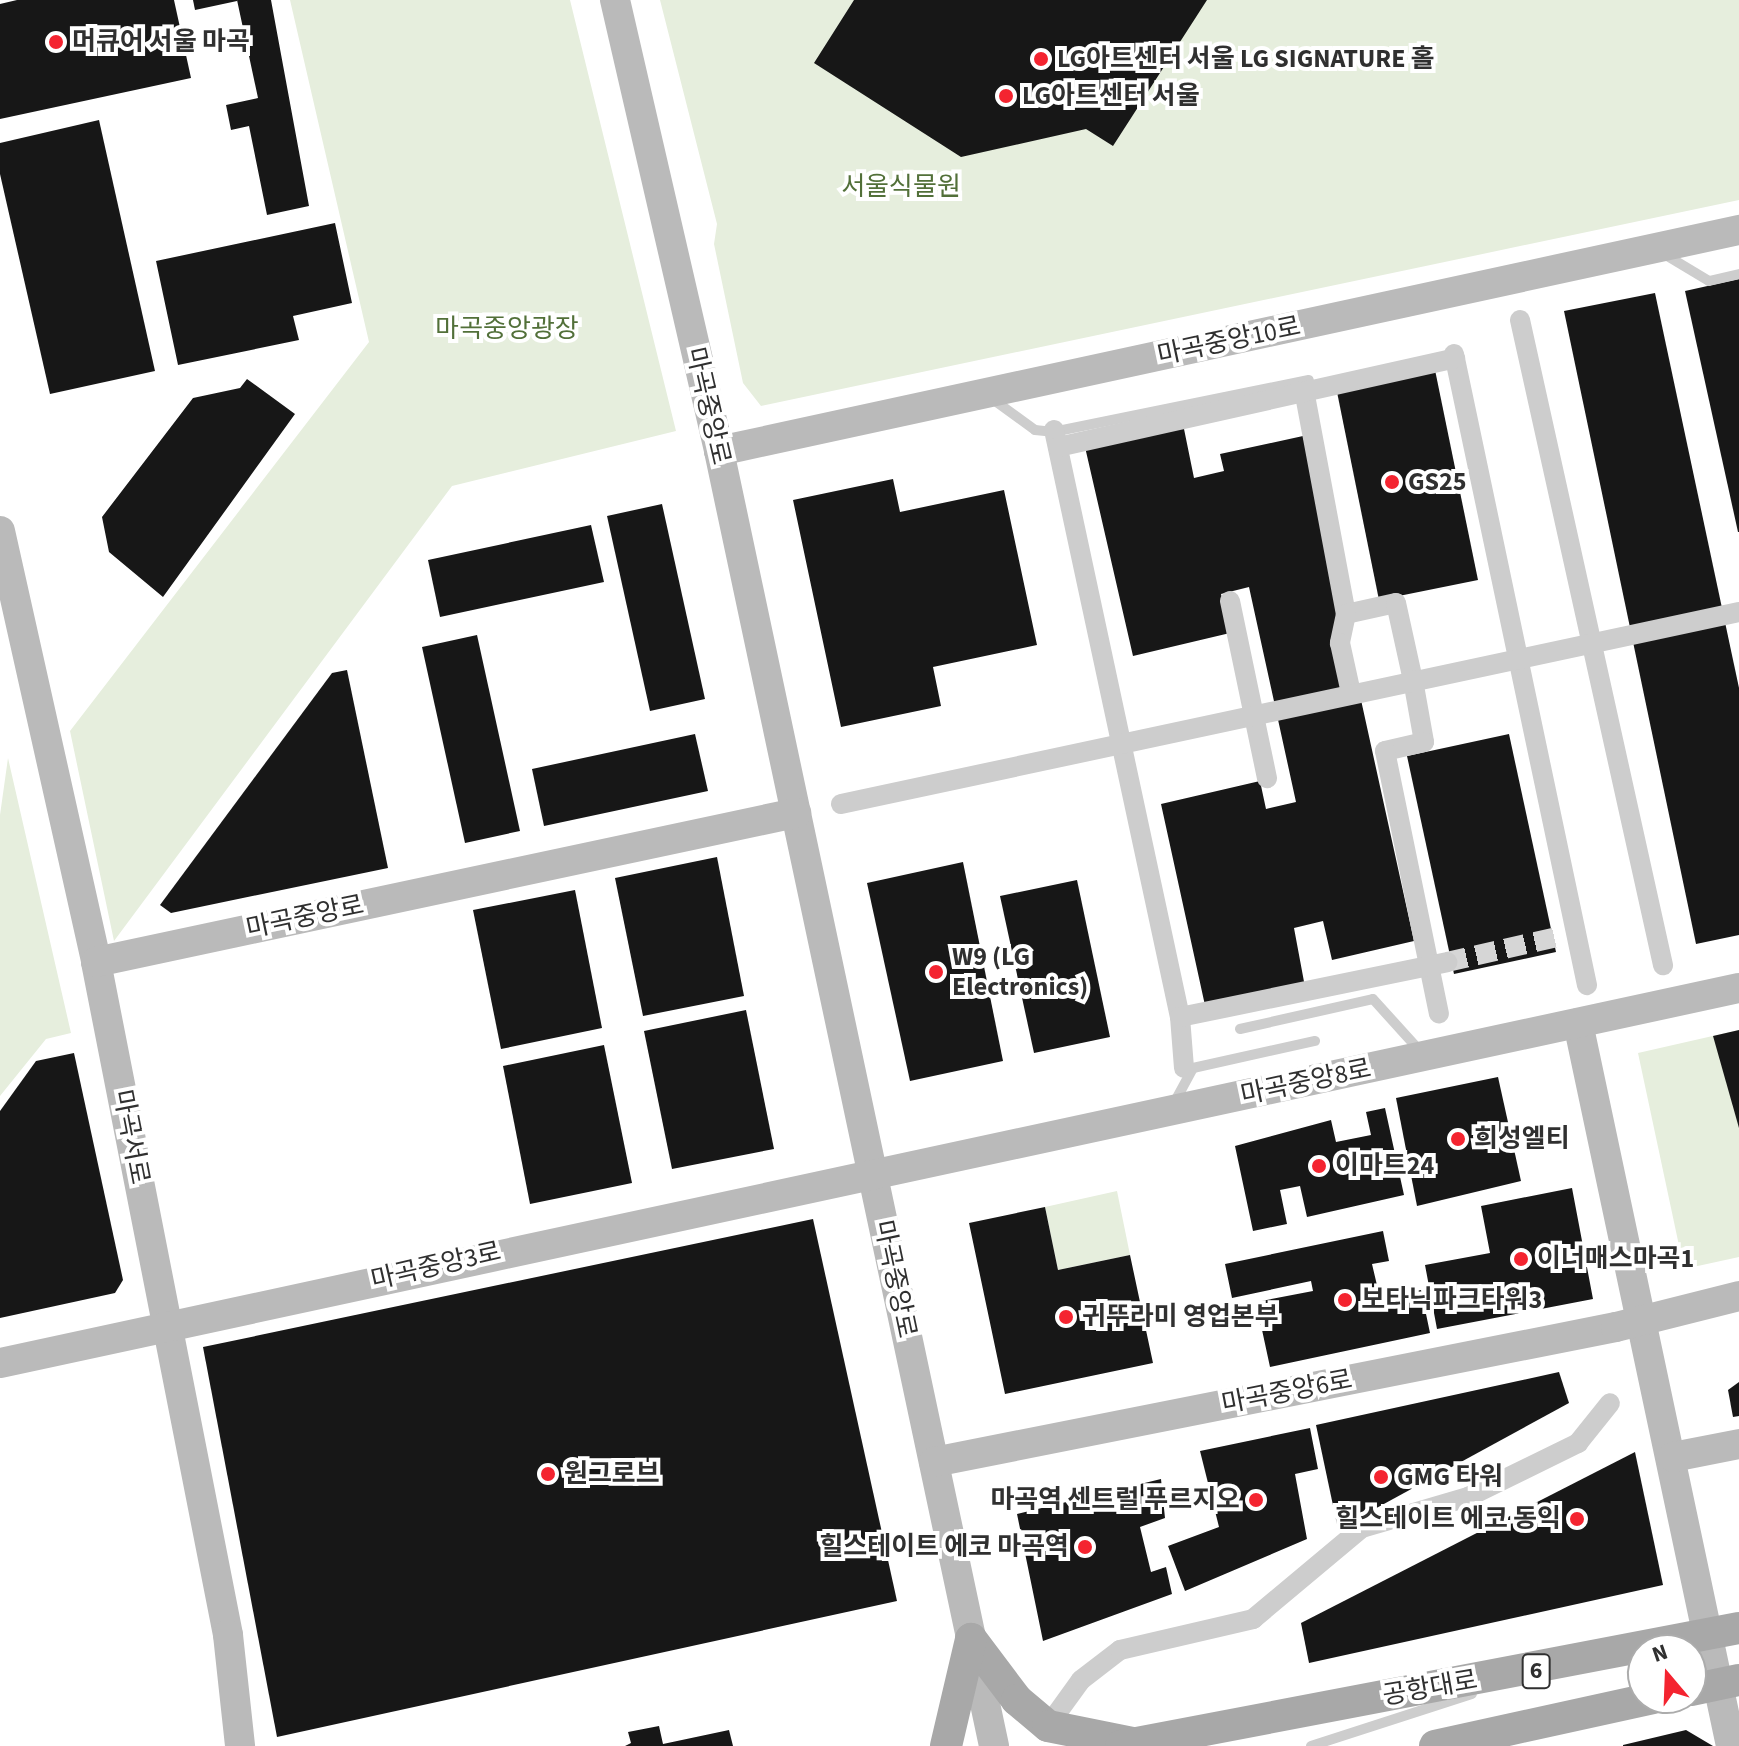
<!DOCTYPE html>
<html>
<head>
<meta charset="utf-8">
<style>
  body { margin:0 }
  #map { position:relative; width:1739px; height:1746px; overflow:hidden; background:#fff; font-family:"Source Sans 3","Noto Sans KR",sans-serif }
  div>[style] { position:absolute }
  .green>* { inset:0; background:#e6eedd }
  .building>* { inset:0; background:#171717 }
  .street-tunnel>* { height:20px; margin-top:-10px; transform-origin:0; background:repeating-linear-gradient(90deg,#d6d6d6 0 20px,transparent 0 30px) }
  .lane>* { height:10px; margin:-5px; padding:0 5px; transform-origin:5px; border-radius:5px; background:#cdcdcd }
  .street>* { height:20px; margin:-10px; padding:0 10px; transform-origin:10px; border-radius:10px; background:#cdcdcd }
  .secondary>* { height:30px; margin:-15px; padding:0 15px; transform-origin:15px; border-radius:15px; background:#bababa }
  .primary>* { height:32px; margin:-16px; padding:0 16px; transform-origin:16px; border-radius:16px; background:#a8a8a8 }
  .dots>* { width:22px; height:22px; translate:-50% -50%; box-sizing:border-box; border:4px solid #fff; border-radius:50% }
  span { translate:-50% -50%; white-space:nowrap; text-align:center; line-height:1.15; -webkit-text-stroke:8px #fff; paint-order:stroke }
  .shield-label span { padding:2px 6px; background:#fff; border:2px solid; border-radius:6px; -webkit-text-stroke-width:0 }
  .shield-label { font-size:24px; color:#303030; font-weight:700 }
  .poi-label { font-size:26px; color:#303030; font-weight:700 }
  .left { translate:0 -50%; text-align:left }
  .right { translate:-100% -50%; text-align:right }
  .park-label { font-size:26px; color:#527039 }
  .street-label { font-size:26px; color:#303030 }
  .north { position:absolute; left:1627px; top:1634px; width:80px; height:80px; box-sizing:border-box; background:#fff; border:2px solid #acacac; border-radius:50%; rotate:341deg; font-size:22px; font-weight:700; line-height:32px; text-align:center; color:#303030 }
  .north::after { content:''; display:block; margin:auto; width:28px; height:36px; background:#f42430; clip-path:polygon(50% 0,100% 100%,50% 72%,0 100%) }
</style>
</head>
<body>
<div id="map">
  <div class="green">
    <i style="clip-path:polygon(290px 0,570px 0,676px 431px,452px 486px,114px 941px,70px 731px,369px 342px)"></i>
    <i style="clip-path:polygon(660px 0,1739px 0,1739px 200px,761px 406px,743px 383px,714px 244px,717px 224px)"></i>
    <i style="clip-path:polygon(8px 758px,71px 1033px,46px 1039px,0 1096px,0 815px)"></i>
    <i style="clip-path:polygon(1739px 1030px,1739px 1257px,1684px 1269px,1638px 1053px)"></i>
    <i style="clip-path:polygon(1117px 1191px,1130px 1255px,1058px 1270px,1045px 1207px)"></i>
  </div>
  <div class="building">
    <i style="clip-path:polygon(17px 0,174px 0,191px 78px,0 119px,0 4px)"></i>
    <i style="clip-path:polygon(193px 0,237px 0,237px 1px,195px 10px)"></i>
    <i style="clip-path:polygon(237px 0,271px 0,309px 206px,267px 215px,249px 126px,231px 130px,226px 105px,258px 98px)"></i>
    <i style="clip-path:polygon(854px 0,1207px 0,1113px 146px,1086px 129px,961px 157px,814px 63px)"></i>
    <i style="clip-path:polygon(99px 120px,155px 371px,50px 394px,0 174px,0 143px)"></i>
    <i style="clip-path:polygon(335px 223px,352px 303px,293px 316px,299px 340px,178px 365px,156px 261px)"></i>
    <i style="clip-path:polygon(1739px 279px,1739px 532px,1738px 532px,1685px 291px)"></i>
    <i style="clip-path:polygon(1655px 293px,1739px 688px,1739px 935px,1696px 944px,1564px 311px)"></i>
    <i style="clip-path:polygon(1434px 365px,1478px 580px,1379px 600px,1336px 387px)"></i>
    <i style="clip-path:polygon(247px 379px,295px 414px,163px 597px,109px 552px,102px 517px,193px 398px,240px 388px)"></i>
    <i style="clip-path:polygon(1183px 424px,1194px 478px,1224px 471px,1220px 454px,1303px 436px,1414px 941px,1332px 960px,1323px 921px,1294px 928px,1305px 987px,1206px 1010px,1161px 804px,1260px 781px,1266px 809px,1296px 802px,1249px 587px,1221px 594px,1230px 633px,1133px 656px,1085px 447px)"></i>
    <i style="clip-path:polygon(893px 479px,900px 512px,1004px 490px,1037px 645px,933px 667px,941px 706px,841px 727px,793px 500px)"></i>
    <i style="clip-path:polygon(662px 504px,705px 699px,650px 711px,607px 516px)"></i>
    <i style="clip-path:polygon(591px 525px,604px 582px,440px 617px,428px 560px)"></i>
    <i style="clip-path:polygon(477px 635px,520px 831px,465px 843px,422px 647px)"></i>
    <i style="clip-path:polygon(347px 670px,388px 868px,171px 913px,160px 905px,332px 673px)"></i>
    <i style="clip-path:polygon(695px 734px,708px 791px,544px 826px,532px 769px)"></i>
    <i style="clip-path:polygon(1509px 734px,1556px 952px,1454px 974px,1407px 756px)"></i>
    <i style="clip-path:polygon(717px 857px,744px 996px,643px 1016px,615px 878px)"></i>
    <i style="clip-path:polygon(963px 862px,1003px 1061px,910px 1081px,867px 883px)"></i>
    <i style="clip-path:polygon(1077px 880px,1110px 1037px,1034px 1053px,1000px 896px)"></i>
    <i style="clip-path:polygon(575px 890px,602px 1028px,501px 1049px,473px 910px)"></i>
    <i style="clip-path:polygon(746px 1010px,774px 1149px,672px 1169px,644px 1031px)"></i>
    <i style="clip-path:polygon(1739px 1030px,1739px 1128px,1713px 1036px)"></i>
    <i style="clip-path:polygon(604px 1045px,632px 1183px,530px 1204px,503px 1066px)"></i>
    <i style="clip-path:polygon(74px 1053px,123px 1280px,115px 1293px,0 1318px,0 1111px,36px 1061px)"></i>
    <i style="clip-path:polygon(1498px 1077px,1521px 1181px,1417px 1206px,1396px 1098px)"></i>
    <i style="clip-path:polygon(1385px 1108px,1404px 1195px,1307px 1217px,1300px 1186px,1280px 1190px,1287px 1224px,1253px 1231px,1235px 1146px,1331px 1120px,1336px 1142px,1371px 1135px,1366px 1112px)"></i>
    <i style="clip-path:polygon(1572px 1188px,1593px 1299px,1437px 1329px,1425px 1265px,1490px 1253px,1481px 1206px)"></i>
    <i style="clip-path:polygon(1045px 1207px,1058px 1270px,1130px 1255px,1153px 1363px,1005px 1394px,969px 1223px)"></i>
    <i style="clip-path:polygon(813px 1219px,897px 1601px,277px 1737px,203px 1347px)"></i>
    <i style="clip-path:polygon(1383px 1231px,1389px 1261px,1372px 1264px,1380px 1298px,1421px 1290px,1430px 1333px,1270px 1367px,1256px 1302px,1313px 1291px,1311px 1281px,1232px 1298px,1225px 1264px)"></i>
    <i style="clip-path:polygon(1559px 1372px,1569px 1403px,1338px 1529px,1316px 1425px)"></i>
    <i style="clip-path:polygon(1739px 1382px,1739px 1416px,1733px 1417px,1728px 1390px)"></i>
    <i style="clip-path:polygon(1310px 1428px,1318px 1469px,1295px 1474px,1307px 1539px,1185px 1591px,1168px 1546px,1219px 1527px,1200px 1451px)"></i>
    <i style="clip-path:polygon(1635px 1452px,1663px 1585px,1309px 1663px,1301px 1623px)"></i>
    <i style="clip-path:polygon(1161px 1479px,1165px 1518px,1140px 1527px,1151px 1572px,1166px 1567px,1172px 1594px,1043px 1641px,1017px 1514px)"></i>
    <i style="clip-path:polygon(659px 1726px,663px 1744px,729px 1730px,733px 1746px,625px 1746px,631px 1743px,628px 1732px)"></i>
    <i style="clip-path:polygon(1686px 1730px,1713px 1746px,1623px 1746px,1623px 1745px)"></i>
  </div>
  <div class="street-tunnel">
    <i style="left:1447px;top:962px;width:113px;rotate:-12.8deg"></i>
  </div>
  <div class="lane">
    <i style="left:1664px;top:254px;width:52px;rotate:31deg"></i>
    <i style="left:1709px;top:281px;width:31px;rotate:-13deg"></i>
    <i style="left:991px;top:398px;width:54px;rotate:36deg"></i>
    <i style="left:1035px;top:430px;width:18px;rotate:6deg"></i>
    <i style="left:1053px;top:432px;width:261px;rotate:-11.5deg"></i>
    <i style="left:1240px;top:1029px;width:136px;rotate:-12.7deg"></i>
    <i style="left:1373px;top:999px;width:70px;rotate:47.9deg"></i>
    <i style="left:1173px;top:1105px;width:42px;rotate:-61.6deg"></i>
    <i style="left:1193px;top:1068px;width:125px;rotate:-12.5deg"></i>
    <i style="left:1311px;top:1746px;width:169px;rotate:-17.9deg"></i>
  </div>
  <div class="street">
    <i style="left:1520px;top:320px;width:661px;rotate:77.5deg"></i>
    <i style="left:1454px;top:354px;width:645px;rotate:78.1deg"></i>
    <i style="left:1304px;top:390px;width:228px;rotate:79.4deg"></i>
    <i style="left:1346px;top:614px;width:51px;rotate:-12.4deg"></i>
    <i style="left:1396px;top:603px;width:79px;rotate:77.6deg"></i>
    <i style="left:1413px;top:680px;width:63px;rotate:79.9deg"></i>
    <i style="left:1424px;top:742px;width:40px;rotate:167deg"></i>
    <i style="left:1385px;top:751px;width:268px;rotate:78.4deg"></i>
    <i style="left:1054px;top:430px;width:600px;rotate:77.89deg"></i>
    <i style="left:1180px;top:1017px;width:51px;rotate:85.5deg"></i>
    <i style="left:1058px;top:447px;width:407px;rotate:-12.6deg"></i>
    <i style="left:1230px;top:601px;width:181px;rotate:78.2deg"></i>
    <i style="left:1346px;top:614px;width:30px;rotate:102deg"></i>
    <i style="left:1340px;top:643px;width:51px;rotate:77.6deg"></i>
    <i style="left:841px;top:804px;width:918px;rotate:-12.07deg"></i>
    <i style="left:1180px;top:1017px;width:273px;rotate:-11.6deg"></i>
    <i style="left:1055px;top:1716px;width:44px;rotate:-54.2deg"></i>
    <i style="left:1081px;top:1680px;width:49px;rotate:-37.6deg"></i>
    <i style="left:1120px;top:1650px;width:137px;rotate:-13.1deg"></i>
    <i style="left:1253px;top:1619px;width:142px;rotate:-39.9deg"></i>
    <i style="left:1362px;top:1528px;width:110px;rotate:-16.3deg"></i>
    <i style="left:1468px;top:1497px;width:123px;rotate:-26.1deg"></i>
    <i style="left:1578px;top:1443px;width:51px;rotate:-51.3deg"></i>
  </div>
  <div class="secondary">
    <i style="left:615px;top:0;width:463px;rotate:77deg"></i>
    <i style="left:719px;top:451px;width:1324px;rotate:78.01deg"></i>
    <i style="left:719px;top:451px;width:1044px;rotate:-12.23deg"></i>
    <i style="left:0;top:531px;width:442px;rotate:77.4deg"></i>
    <i style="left:96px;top:962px;width:686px;rotate:78.9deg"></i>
    <i style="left:228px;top:1635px;width:112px;rotate:83.8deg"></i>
    <i style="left:96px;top:962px;width:716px;rotate:-12.02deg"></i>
    <i style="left:1578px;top:1023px;width:739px;rotate:78.05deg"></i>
    <i style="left:0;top:1363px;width:1779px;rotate:-12.17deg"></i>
    <i style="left:1673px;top:1457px;width:67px;rotate:-11.1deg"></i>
    <i style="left:934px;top:1462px;width:695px;rotate:-11.2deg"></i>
    <i style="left:1616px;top:1327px;width:127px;rotate:-14.1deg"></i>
  </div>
  <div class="primary">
    <i style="left:971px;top:1639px;width:76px;rotate:53deg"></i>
    <i style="left:1017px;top:1700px;width:40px;rotate:40deg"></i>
    <i style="left:1048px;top:1726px;width:86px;rotate:11.4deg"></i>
    <i style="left:1691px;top:1690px;width:49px;rotate:-11.8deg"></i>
    <i style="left:946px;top:1746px;width:110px;rotate:-76.8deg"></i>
    <i style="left:1121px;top:1746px;width:629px;rotate:-10.81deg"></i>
    <i style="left:1435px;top:1746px;width:223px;rotate:-12.4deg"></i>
  </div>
  <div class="dots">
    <i style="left:56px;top:42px;background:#f42430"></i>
    <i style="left:1041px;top:59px;background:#f42430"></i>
    <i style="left:1006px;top:96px;background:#f42430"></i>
    <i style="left:1392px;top:482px;background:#f42430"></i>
    <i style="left:936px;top:972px;background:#f42430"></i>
    <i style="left:1458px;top:1139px;background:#f42430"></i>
    <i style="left:1319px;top:1166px;background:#f42430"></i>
    <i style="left:1521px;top:1259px;background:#f42430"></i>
    <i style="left:1345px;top:1300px;background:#f42430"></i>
    <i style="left:1066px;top:1317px;background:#f42430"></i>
    <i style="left:548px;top:1474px;background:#f42430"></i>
    <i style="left:1381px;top:1477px;background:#f42430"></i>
    <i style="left:1256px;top:1500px;background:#f42430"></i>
    <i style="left:1577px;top:1519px;background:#f42430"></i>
    <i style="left:1085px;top:1547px;background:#f42430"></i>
  </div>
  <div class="shield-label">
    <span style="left:1536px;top:1671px">6</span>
  </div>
  <div class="poi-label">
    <span class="left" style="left:72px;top:42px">머큐어 서울 마곡</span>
    <span class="left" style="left:1057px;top:59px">LG아트센터 서울 LG SIGNATURE 홀</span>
    <span class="left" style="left:1022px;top:96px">LG아트센터 서울</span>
    <span class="left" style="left:1408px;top:482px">GS25</span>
    <span class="left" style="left:952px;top:972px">W9 (LG<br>Electronics)</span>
    <span class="left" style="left:1474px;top:1139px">희성엘티</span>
    <span class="left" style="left:1335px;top:1166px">이마트24</span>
    <span class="left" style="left:1537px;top:1259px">이너매스마곡1</span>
    <span class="left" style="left:1361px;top:1300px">보타닉파크타워3</span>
    <span class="left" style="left:1082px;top:1317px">귀뚜라미 영업본부</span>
    <span class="left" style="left:564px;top:1474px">원그로브</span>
    <span class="left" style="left:1397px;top:1477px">GMG 타워</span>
    <span class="right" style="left:1240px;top:1500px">마곡역 센트럴 푸르지오</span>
    <span class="right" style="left:1561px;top:1519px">힐스테이트 에코 동익</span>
    <span class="right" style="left:1069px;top:1547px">힐스테이트 에코 마곡역</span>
  </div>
  <div class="park-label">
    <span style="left:901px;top:187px">서울식물원</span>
    <span style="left:507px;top:329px">마곡중앙광장</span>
  </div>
  <div class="street-label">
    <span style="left:1229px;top:341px;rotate:-12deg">마곡중앙10로</span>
    <span style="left:708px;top:406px;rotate:77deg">마곡중앙로</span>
    <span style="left:305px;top:917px;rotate:-12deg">마곡중앙로</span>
    <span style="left:1306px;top:1082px;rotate:-12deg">마곡중앙8로</span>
    <span style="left:131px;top:1137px;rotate:79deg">마곡서로</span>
    <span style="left:436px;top:1266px;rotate:-13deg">마곡중앙3로</span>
    <span style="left:895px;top:1279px;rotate:78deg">마곡중앙로</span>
    <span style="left:1287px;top:1392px;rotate:-11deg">마곡중앙6로</span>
    <span style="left:1430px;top:1688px;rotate:-10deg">공항대로</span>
  </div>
  <div class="north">N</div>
</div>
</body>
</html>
